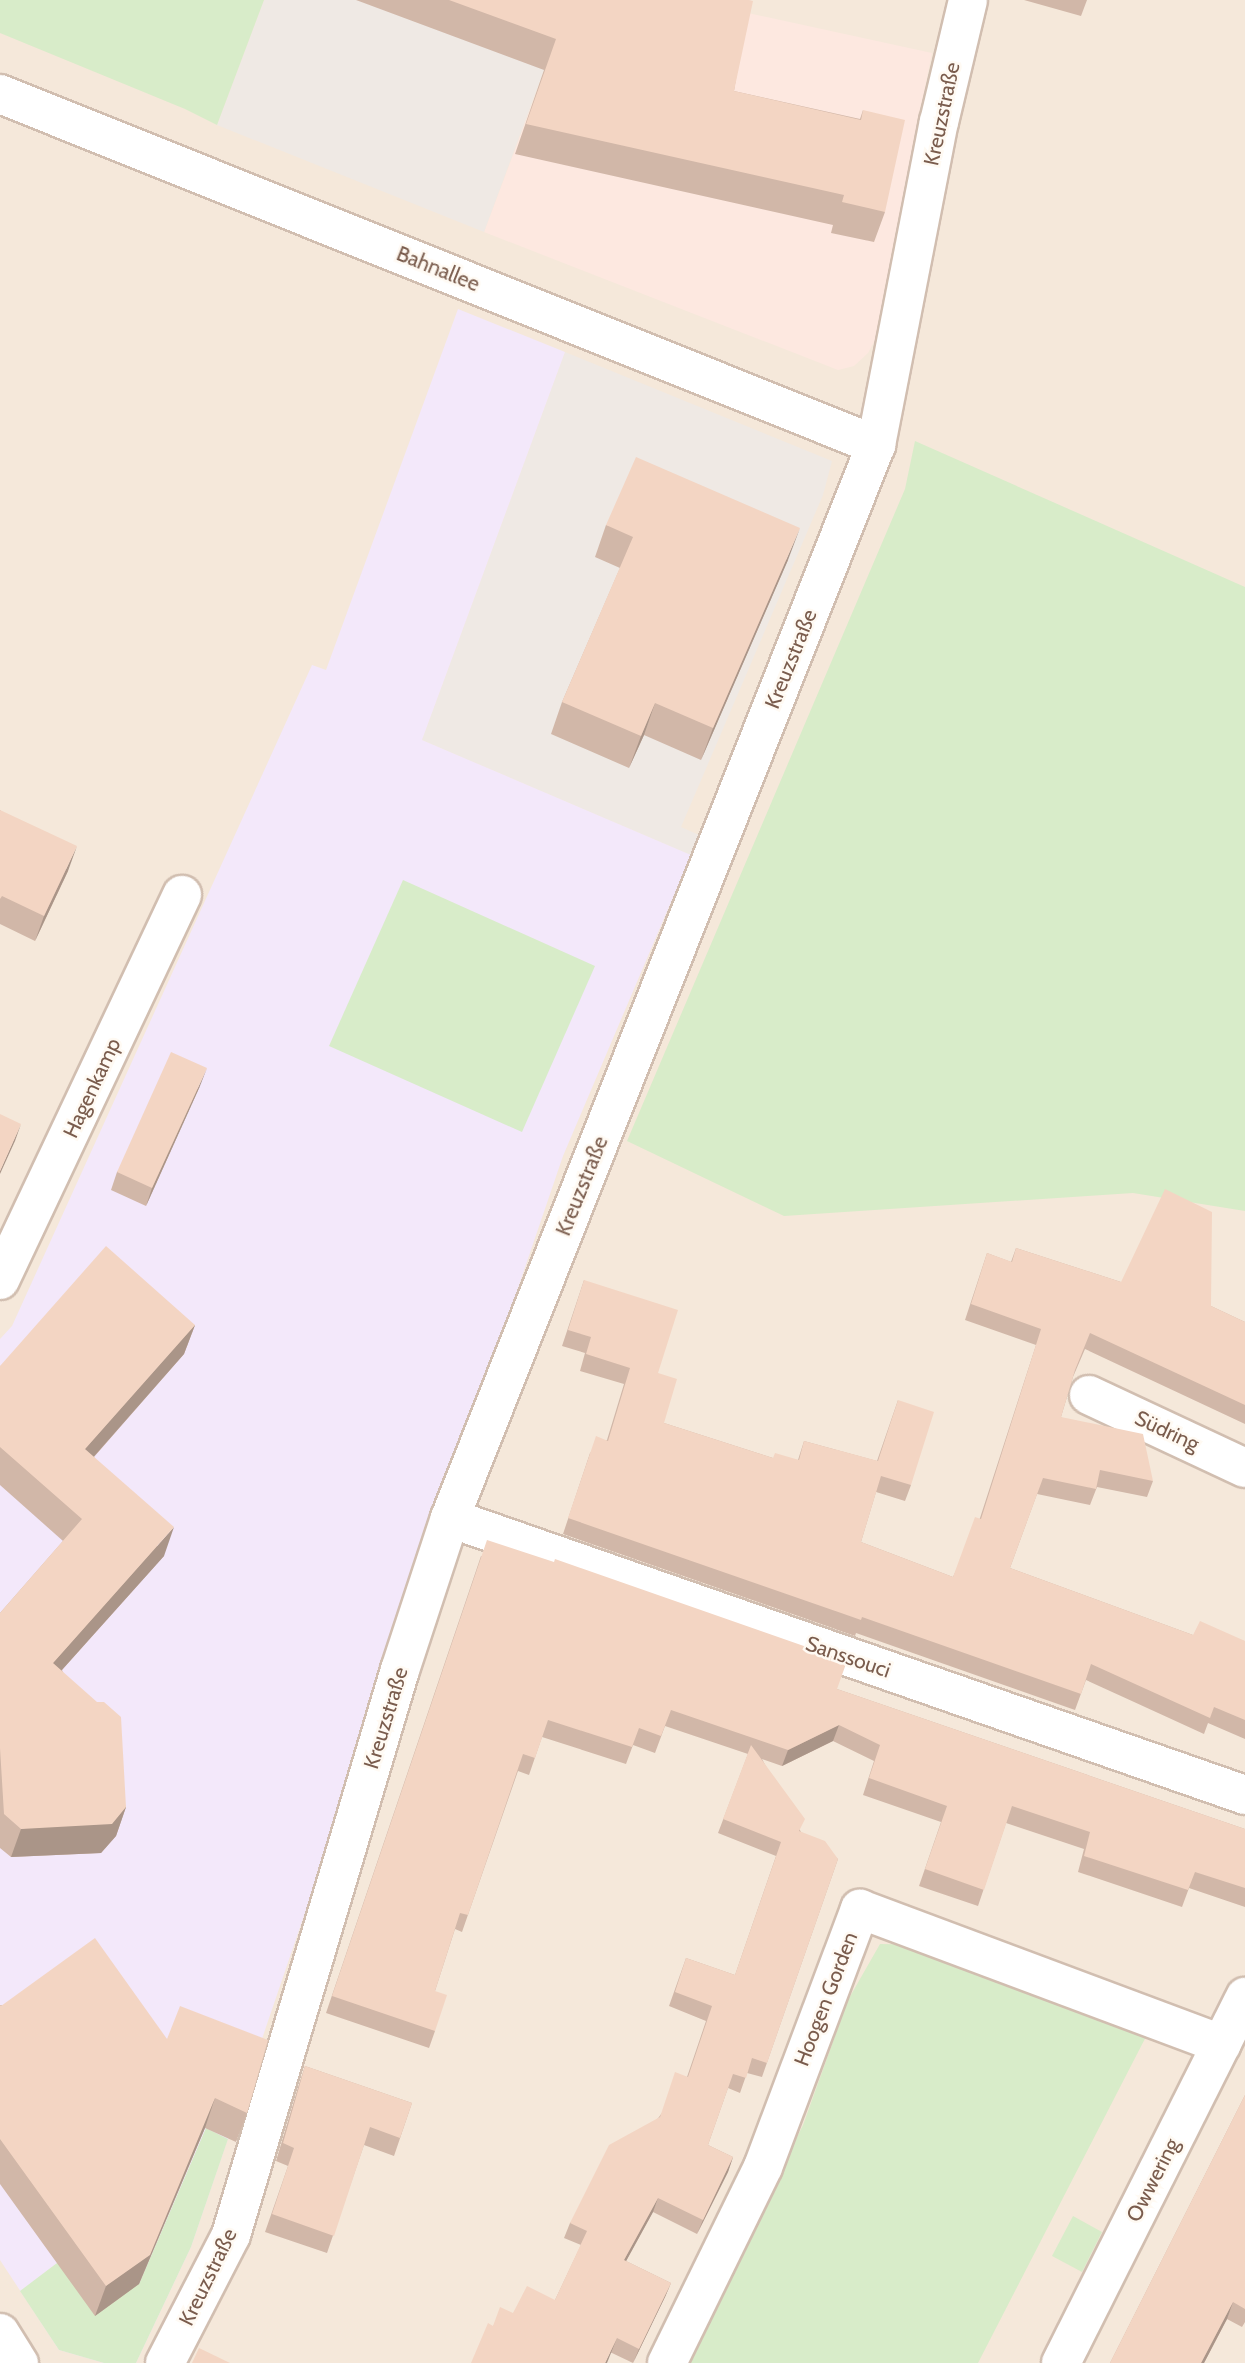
<!DOCTYPE html>
<html>
<head>
<meta charset="utf-8">
<style>
  body { margin:0 }
  #map { position:relative; width:1245px; height:2363px; overflow:hidden; background:#fdf6ec; font-family:Cabin,sans-serif }
  div>[style] { position:absolute }
  .residential>* { inset:0; background:#f5e8da }
  .commercial>* { inset:0; background:#fde8e0 }
  .industrial>* { inset:0; background:#efe9e4 }
  .education>* { inset:0; background:#f3e8fa }
  .green>* { inset:0; background:#d8ecc9 }
  .roads { filter:drop-shadow(2px 0 #d1beb0) drop-shadow(-2px 0 #d1beb0) drop-shadow(0 2px #d1beb0) drop-shadow(0 -2px #d1beb0) }
  .minor>* { height:38px; margin:-19px; padding:0 19px; transform-origin:19px; border-radius:19px; background:#fff }
  .wall>* { inset:0; background:#d1b7a8 }
  .shaded-wall>* { inset:0; background:#aa9588 }
  .building>* { inset:0; background:#f3d5c3 }
  span { translate:-50% -50%; white-space:nowrap; text-align:center; line-height:1.15; -webkit-text-stroke:5px #fffaf3; paint-order:stroke }
  .street-label { font-size:21px; color:#7a5c4d }
</style>
</head>
<body>
<div id="map">
  <div class="residential">
    <i style="clip-path:polygon(0 0,1245px 0,1245px 2363px,0 2363px)"></i>
  </div>
  <div class="commercial">
    <i style="clip-path:polygon(571px 0,688px 0,932px 53px,875px 340px,868px 353px,854px 366px,838px 370px,484px 232px)"></i>
  </div>
  <div class="industrial">
    <i style="clip-path:polygon(264px 0,570px 0,484px 232px,217px 125px)"></i>
    <i style="clip-path:polygon(565px 352px,832px 461px,823px 495px,681px 827px,699px 835px,691px 855px,422px 740px)"></i>
  </div>
  <div class="education">
    <i style="clip-path:polygon(458px 309px,565px 352px,422px 740px,691px 855px,563px 1156px,191px 2247px,136px 2363px,104px 2363px,59px 2350px,0 2260px,0 1339px,12px 1326px,312px 665px,326px 670px)"></i>
  </div>
  <div class="green">
    <i style="clip-path:polygon(0 0,264px 0,217px 125px,185px 109px,0 33px)"></i>
    <i style="clip-path:polygon(915px 441px,1245px 587px,1245px 1211px,1133px 1193px,784px 1216px,627px 1141px,905px 489px)"></i>
    <i style="clip-path:polygon(403px 880px,595px 966px,522px 1132px,329px 1046px)"></i>
    <i style="clip-path:polygon(880px 1944px,932px 1945px,1151px 2027px,978px 2363px,685px 2363px,803px 2125px,848px 2000px)"></i>
    <i style="clip-path:polygon(206px 2128px,228px 2139px,191px 2247px,136px 2363px,104px 2363px,59px 2350px,20px 2291px,57px 2263px,139px 2284px)"></i>
    <i style="clip-path:polygon(1073px 2216px,1102px 2232px,1082px 2272px,1052px 2256px)"></i>
  </div>
  <div class="roads">
    <div class="minor">
      <i style="left:0;top:94px;width:944px;rotate:21.84deg"></i>
      <i style="left:0;top:1280px;width:426px;rotate:-64.7deg"></i>
      <i style="left:1089px;top:1395px;width:172px;rotate:25.1deg"></i>
      <i style="left:450px;top:1518px;width:842px;rotate:19.21deg"></i>
      <i style="left:0;top:2333px;width:36px;rotate:58deg"></i>
      <i style="left:165px;top:2363px;width:144px;rotate:-62.7deg"></i>
      <i style="left:231px;top:2235px;width:590px;rotate:-73.35deg"></i>
      <i style="left:400px;top:1670px;width:160px;rotate:-71.8deg"></i>
      <i style="left:450px;top:1518px;width:1154px;rotate:-68.35deg"></i>
      <i style="left:876px;top:445px;width:329px;rotate:-79deg"></i>
      <i style="left:939px;top:122px;width:125px;rotate:-76.6deg"></i>
      <i style="left:667px;top:2363px;width:218px;rotate:-63.9deg"></i>
      <i style="left:763px;top:2167px;width:276px;rotate:-69.4deg"></i>
      <i style="left:860px;top:1909px;width:386px;rotate:20.5deg"></i>
      <i style="left:1061px;top:2363px;width:410px;rotate:-63.3deg"></i>
    </div>
  </div>
  <div class="wall">
    <i style="clip-path:polygon(356px 0,749px 0,734px 91px,860px 119px,863px 110px,885px 212px,874px 242px,831px 233px,833px 225px,515px 154px,544px 70px)"></i>
    <i style="clip-path:polygon(1024px 0,1087px 0,1081px 16px)"></i>
    <i style="clip-path:polygon(606px 525px,788px 560px,701px 760px,644px 735px,629px 768px,551px 734px,562px 702px,620px 568px,595px 557px)"></i>
    <i style="clip-path:polygon(0 810px,68px 871px,35px 941px,0 924px)"></i>
    <i style="clip-path:polygon(200px 1086px,146px 1206px,111px 1190px,117px 1172px)"></i>
    <i style="clip-path:polygon(1016px 1248px,1121px 1282px,1211px 1306px,1245px 1322px,1245px 1424px,1085px 1349px,1073px 1377px,1061px 1417px,1153px 1481px,1147px 1497px,1097px 1487px,1090px 1505px,1037px 1494px,1010px 1568px,1193px 1635px,1245px 1641px,1245px 1739px,1208px 1723px,1204px 1734px,1086px 1680px,1075px 1710px,856px 1633px,855px 1636px,563px 1534px,590px 1453px,607px 1440px,624px 1384px,580px 1371px,585px 1353px,562px 1346px,584px 1280px,658px 1373px,664px 1423px,773px 1458px,798px 1460px,804px 1441px,877px 1461px,898px 1400px,911px 1485px,905px 1501px,876px 1492px,861px 1542px,953px 1577px,980px 1518px,1036px 1345px,965px 1320px,987px 1253px,1011px 1262px)"></i>
    <i style="clip-path:polygon(195px 1325px,184px 1354px,94px 1457px,164px 1556px,62px 1670px,126px 1807px,116px 1836px,101px 1853px,11px 1857px,0 1848px,0 1613px,63px 1541px,0 1485px,0 1366px)"></i>
    <i style="clip-path:polygon(481px 1556px,837px 1689px,1245px 1829px,1245px 1907px,1189px 1888px,1182px 1907px,1078px 1872px,1084px 1849px,1006px 1823px,978px 1906px,919px 1886px,941px 1822px,863px 1795px,874px 1761px,833px 1741px,782px 1766px,762px 1759px,801px 1832px,838px 1859px,762px 2077px,747px 2073px,740px 2093px,728px 2088px,708px 2145px,733px 2157px,728px 2172px,697px 2234px,653px 2212px,626px 2261px,671px 2283px,665px 2297px,633px 2363px,612px 2353px,493px 2326px,513px 2313px,555px 2300px,581px 2245px,564px 2238px,570px 2223px,659px 2117px,687px 2077px,706px 2021px,669px 2006px,686px 1958px,735px 1975px,776px 1856px,718px 1833px,748px 1754px,665px 1726px,655px 1753px,633px 1745px,626px 1764px,542px 1737px,529px 1775px,518px 1771px,462px 1932px,455px 1929px,435px 1991px,435px 2031px,429px 2048px,326px 2013px)"></i>
    <i style="clip-path:polygon(0 2005px,167px 2039px,247px 2113px,236px 2142px,205px 2128px,139px 2284px,95px 2316px,0 2184px)"></i>
    <i style="clip-path:polygon(305px 2066px,412px 2103px,394px 2156px,364px 2145px,327px 2253px,265px 2232px,288px 2166px,276px 2161px,299px 2084px)"></i>
    <i style="clip-path:polygon(1245px 2095px,1245px 2322px,1242px 2327px,1227px 2319px,1204px 2363px,1110px 2363px)"></i>
  </div>
  <div class="shaded-wall">
    <i style="clip-path:polygon(800px 528px,788px 560px,701px 760px,713px 728px)"></i>
    <i style="clip-path:polygon(655px 703px,644px 735px,629px 768px,641px 736px)"></i>
    <i style="clip-path:polygon(77px 846px,68px 871px,35px 941px,44px 916px)"></i>
    <i style="clip-path:polygon(207px 1068px,200px 1086px,146px 1206px,152px 1188px)"></i>
    <i style="clip-path:polygon(21px 1124px,15px 1141px,0 1174px,0 1171px)"></i>
    <i style="clip-path:polygon(195px 1325px,184px 1354px,75px 1478px,85px 1449px)"></i>
    <i style="clip-path:polygon(174px 1527px,164px 1556px,43px 1691px,53px 1663px)"></i>
    <i style="clip-path:polygon(839px 1725px,833px 1741px,782px 1766px,788px 1750px)"></i>
    <i style="clip-path:polygon(126px 1807px,116px 1836px,101px 1853px,11px 1857px,21px 1829px)"></i>
    <i style="clip-path:polygon(215px 2098px,205px 2128px,139px 2284px,95px 2316px,106px 2286px)"></i>
    <i style="clip-path:polygon(733px 2157px,728px 2172px,697px 2234px,703px 2220px)"></i>
    <i style="clip-path:polygon(658px 2198px,653px 2212px,619px 2274px,624px 2260px)"></i>
    <i style="clip-path:polygon(671px 2283px,665px 2297px,633px 2363px,639px 2349px)"></i>
    <i style="clip-path:polygon(1233px 2302px,1227px 2319px,1204px 2363px,1201px 2363px)"></i>
    <i style="clip-path:polygon(617px 2338px,607px 2363px,605px 2363px)"></i>
  </div>
  <div class="building">
    <i style="clip-path:polygon(449px 0,749px 0,753px 1px,734px 91px,861px 120px,863px 110px,905px 120px,885px 212px,842px 202px,844px 195px,526px 124px,556px 39px)"></i>
    <i style="clip-path:polygon(636px 457px,800px 528px,713px 728px,655px 703px,641px 736px,562px 702px,633px 537px,606px 525px)"></i>
    <i style="clip-path:polygon(0 810px,77px 846px,44px 916px,2px 896px,0 899px)"></i>
    <i style="clip-path:polygon(171px 1052px,207px 1068px,152px 1188px,117px 1172px)"></i>
    <i style="clip-path:polygon(0 1114px,21px 1124px,0 1171px)"></i>
    <i style="clip-path:polygon(1165px 1189px,1212px 1212px,1211px 1306px,1245px 1322px,1245px 1405px,1090px 1333px,1075px 1370px,1061px 1417px,1143px 1434px,1153px 1481px,1100px 1470px,1096px 1489px,1043px 1478px,1010px 1568px,1193px 1635px,1200px 1621px,1245px 1641px,1245px 1720px,1214px 1707px,1210px 1718px,1091px 1664px,1081px 1694px,862px 1617px,861px 1620px,568px 1518px,596px 1436px,608px 1441px,630px 1368px,586px 1354px,591px 1337px,568px 1330px,584px 1280px,678px 1310px,658px 1373px,677px 1379px,664px 1423px,773px 1458px,775px 1453px,799px 1460px,804px 1441px,878px 1461px,898px 1400px,934px 1412px,911px 1485px,881px 1476px,861px 1542px,953px 1577px,975px 1517px,981px 1519px,1041px 1329px,971px 1304px,987px 1253px,1012px 1262px,1016px 1248px,1121px 1282px)"></i>
    <i style="clip-path:polygon(106px 1246px,195px 1325px,85px 1449px,174px 1527px,53px 1663px,97px 1702px,104px 1702px,121px 1717px,126px 1807px,112px 1824px,21px 1829px,4px 1814px,0 1748px,0 1613px,82px 1519px,0 1447px,0 1366px)"></i>
    <i style="clip-path:polygon(487px 1540px,554px 1562px,555px 1559px,847px 1661px,837px 1689px,1245px 1829px,1245px 1888px,1195px 1872px,1188px 1890px,1084px 1856px,1090px 1832px,1012px 1806px,984px 1890px,925px 1869px,947px 1806px,869px 1778px,880px 1745px,839px 1725px,788px 1750px,671px 1710px,661px 1736px,639px 1728px,632px 1747px,548px 1720px,535px 1758px,523px 1754px,468px 1915px,460px 1913px,435px 1991px,447px 1995px,435px 2031px,332px 1996px)"></i>
    <i style="clip-path:polygon(751px 1745px,805px 1819px,799px 1831px,825px 1841px,838px 1859px,767px 2063px,752px 2058px,746px 2078px,733px 2074px,708px 2145px,733px 2157px,703px 2220px,658px 2198px,624px 2260px,671px 2283px,639px 2349px,617px 2338px,605px 2363px,471px 2363px,488px 2323px,493px 2326px,500px 2307px,513px 2313px,527px 2286px,555px 2300px,587px 2231px,570px 2223px,609px 2145px,660px 2117px,675px 2072px,688px 2077px,712px 2006px,675px 1992px,686px 1958px,735px 1975px,781px 1842px,723px 1819px)"></i>
    <i style="clip-path:polygon(95px 1938px,167px 2039px,180px 2006px,268px 2040px,247px 2113px,215px 2098px,150px 2255px,106px 2286px,0 2139px,0 2005px,1px 2006px)"></i>
    <i style="clip-path:polygon(305px 2066px,412px 2103px,400px 2138px,370px 2127px,334px 2236px,272px 2214px,294px 2148px,283px 2143px)"></i>
    <i style="clip-path:polygon(1245px 2095px,1245px 2309px,1233px 2302px,1201px 2363px,1110px 2363px)"></i>
    <i style="clip-path:polygon(199px 2348px,230px 2363px,192px 2363px)"></i>
  </div>
  <div class="street-label">
    <span style="left:942px;top:114px;rotate:-78deg">Kreuzstraße</span>
    <span style="left:438px;top:269px;rotate:22deg">Bahnallee</span>
    <span style="left:791px;top:659px;rotate:-68deg">Kreuzstraße</span>
    <span style="left:92px;top:1088px;rotate:-65deg">Hagenkamp</span>
    <span style="left:582px;top:1186px;rotate:-68deg">Kreuzstraße</span>
    <span style="left:1167px;top:1431px;rotate:25deg">Südring</span>
    <span style="left:848px;top:1657px;rotate:19deg">Sanssouci</span>
    <span style="left:386px;top:1718px;rotate:-73deg">Kreuzstraße</span>
    <span style="left:826px;top:1999px;rotate:-69deg">Hoogen Gorden</span>
    <span style="left:1153px;top:2180px;rotate:-63deg">Owwering</span>
    <span style="left:208px;top:2277px;rotate:-64deg">Kreuzstraße</span>
  </div>
</div>
</body>
</html>
